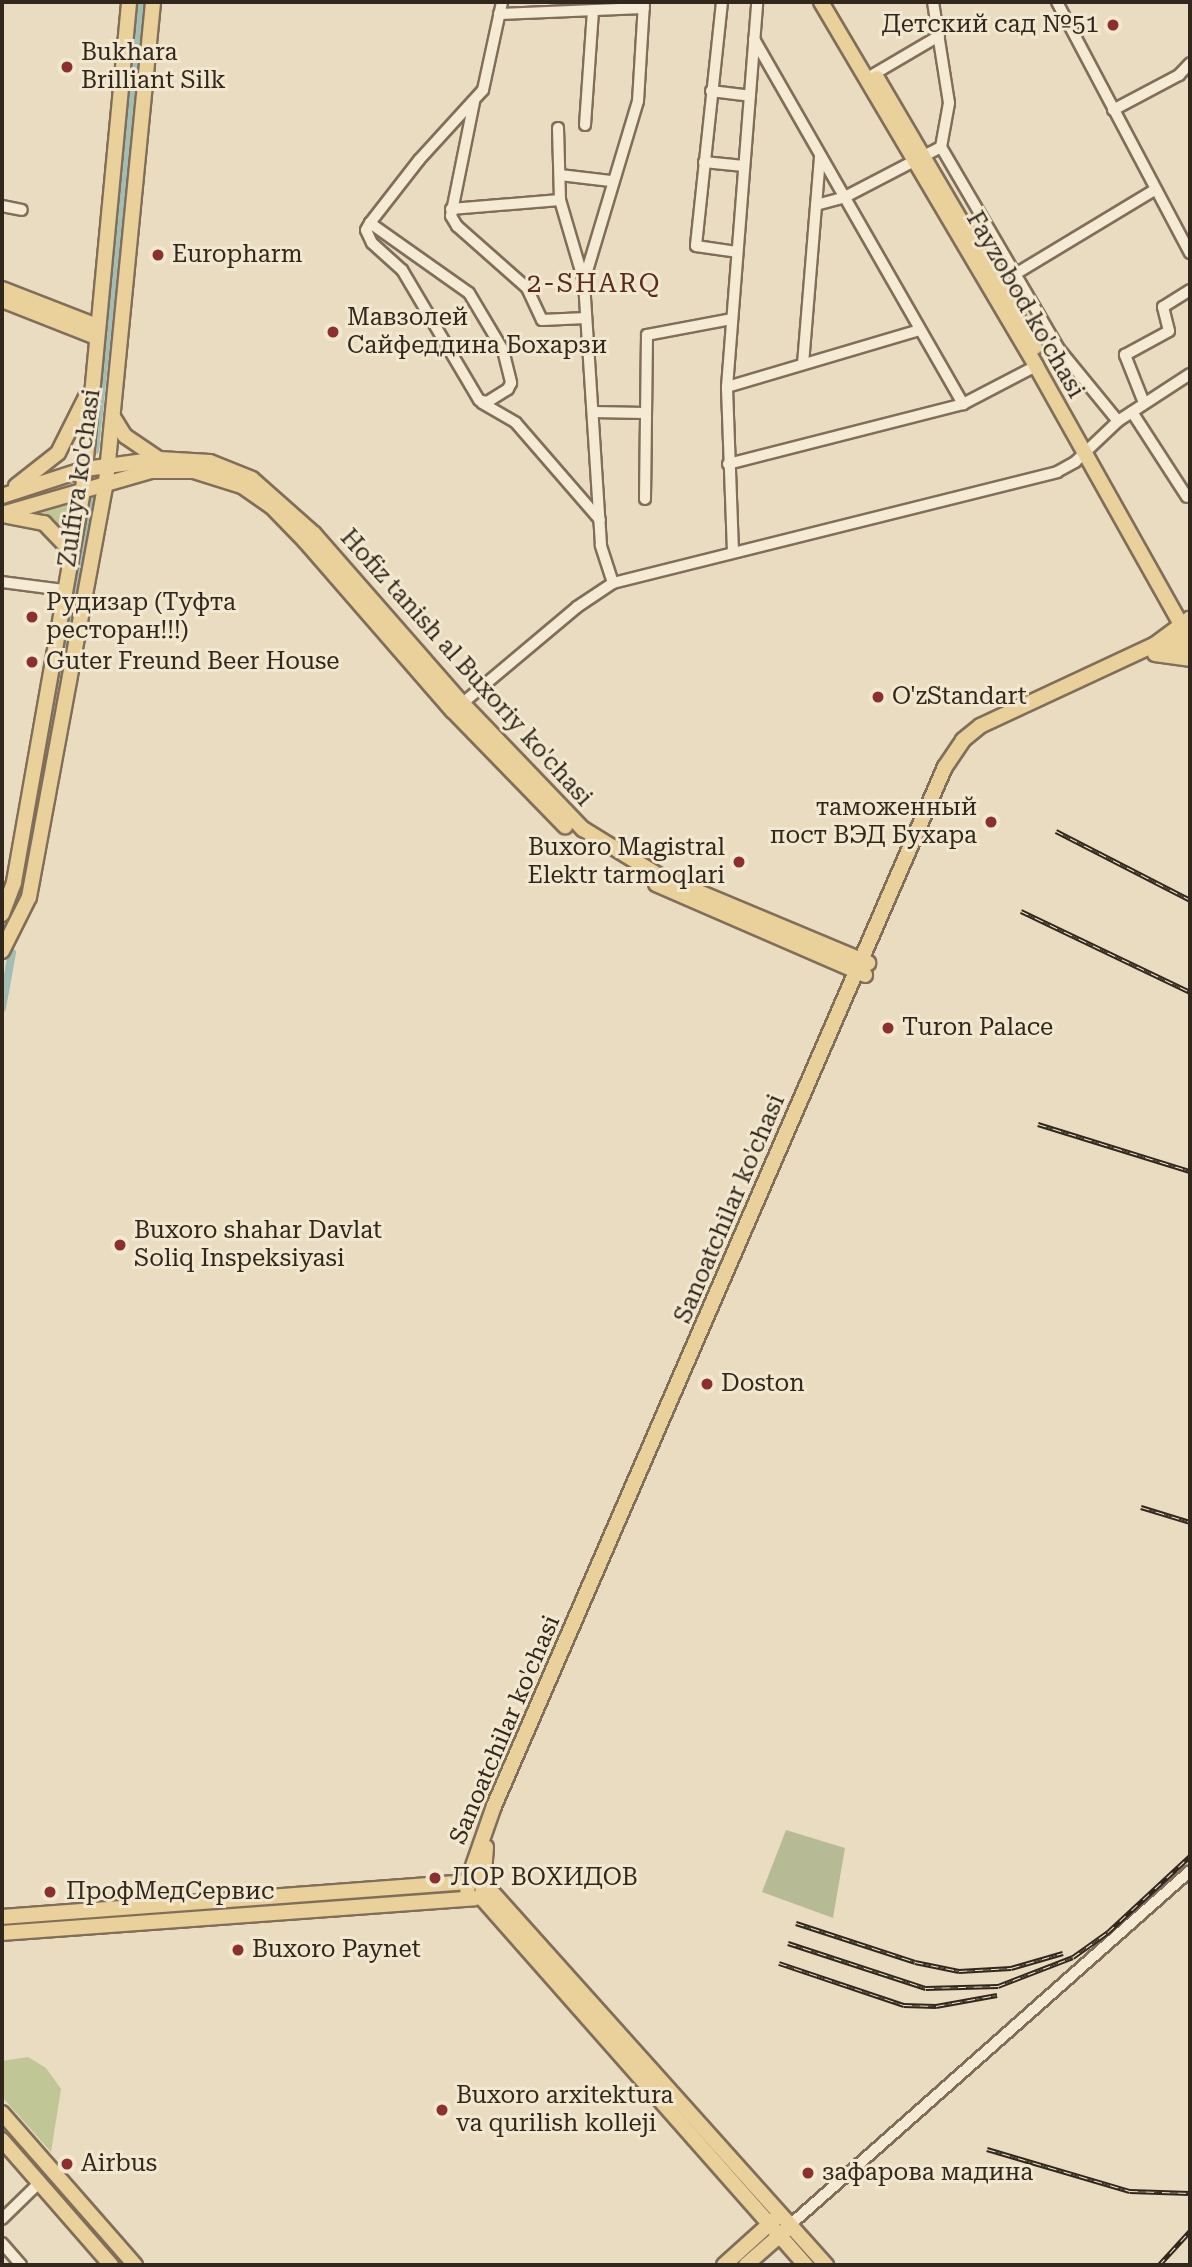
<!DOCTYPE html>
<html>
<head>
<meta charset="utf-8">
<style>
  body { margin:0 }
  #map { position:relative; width:1192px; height:2267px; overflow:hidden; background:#e9dcc1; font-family:"Roboto Serif",serif }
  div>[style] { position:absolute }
  .green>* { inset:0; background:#c1c696 }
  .cemetery>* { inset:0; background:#b7bb95 }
  .canal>* { height:8px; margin:-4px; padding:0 4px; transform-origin:4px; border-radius:4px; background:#a3bcb4 }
  .roads { filter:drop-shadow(2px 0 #816e5a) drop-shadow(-2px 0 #816e5a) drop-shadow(0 2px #816e5a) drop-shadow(0 -2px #816e5a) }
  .minor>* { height:10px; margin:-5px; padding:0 5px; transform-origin:5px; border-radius:5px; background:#f5ead3 }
  .major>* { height:14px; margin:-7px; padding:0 7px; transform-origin:7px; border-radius:7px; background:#ead09b }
  .rail>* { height:5px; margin-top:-2.5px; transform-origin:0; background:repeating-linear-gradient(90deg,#f2e7cf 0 8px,#32271d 0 16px); box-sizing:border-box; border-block:2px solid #32271d }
  .dots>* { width:19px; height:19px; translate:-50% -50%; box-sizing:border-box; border:4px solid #f2e7cf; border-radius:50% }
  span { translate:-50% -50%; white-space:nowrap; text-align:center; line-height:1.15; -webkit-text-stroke:6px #f2e7cf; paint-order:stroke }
  .poi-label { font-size:24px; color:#32271d }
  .right { translate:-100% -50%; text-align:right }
  .left { translate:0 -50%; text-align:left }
  .street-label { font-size:24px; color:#32271d }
  .neighbourhood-label { font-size:26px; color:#5b2b20; letter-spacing:2px }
  .frame { position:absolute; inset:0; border:4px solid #32271d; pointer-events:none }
</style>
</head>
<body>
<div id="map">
  <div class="green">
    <i style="clip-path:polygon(73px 503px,68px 539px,37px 513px)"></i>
    <i style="clip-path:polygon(28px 2057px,46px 2068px,61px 2089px,51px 2152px,2px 2097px,2px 2061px)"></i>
  </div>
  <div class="cemetery">
    <i style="clip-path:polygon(786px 1830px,845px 1848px,833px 1918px,762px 1892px)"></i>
  </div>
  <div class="canal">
    <i style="left:95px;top:450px;width:450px;rotate:-84deg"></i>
    <i style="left:8px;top:924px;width:72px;rotate:-73.8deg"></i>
    <i style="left:28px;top:855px;width:359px;rotate:-79.9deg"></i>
    <i style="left:2px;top:1008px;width:56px;rotate:-79.7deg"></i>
  </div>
  <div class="roads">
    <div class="minor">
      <i style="left:722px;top:2px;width:245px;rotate:96.1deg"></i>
      <i style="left:696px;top:246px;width:41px;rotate:8.3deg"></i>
      <i style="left:933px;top:2px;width:102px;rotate:81deg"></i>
      <i style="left:949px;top:103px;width:45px;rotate:100.3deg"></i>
      <i style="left:941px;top:147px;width:234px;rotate:59.7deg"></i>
      <i style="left:1059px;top:349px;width:93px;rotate:50.7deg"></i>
      <i style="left:1057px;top:2px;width:284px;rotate:62.1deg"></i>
      <i style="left:499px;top:14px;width:145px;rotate:-2.4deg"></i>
      <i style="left:754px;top:39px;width:421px;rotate:60.2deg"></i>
      <i style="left:869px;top:77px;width:81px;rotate:-30.4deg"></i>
      <i style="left:711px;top:91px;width:39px;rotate:7deg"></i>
      <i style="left:474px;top:102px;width:116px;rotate:101.4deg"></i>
      <i style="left:451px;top:216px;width:12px;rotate:59deg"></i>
      <i style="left:457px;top:226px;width:94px;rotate:41.5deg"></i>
      <i style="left:527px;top:288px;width:35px;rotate:65deg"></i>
      <i style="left:542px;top:320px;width:44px;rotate:-2.6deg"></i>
      <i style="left:1113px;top:110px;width:75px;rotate:-27.9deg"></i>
      <i style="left:1179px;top:75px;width:16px;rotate:-47deg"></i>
      <i style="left:585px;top:125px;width:115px;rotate:-86deg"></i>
      <i style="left:558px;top:128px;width:72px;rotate:88.4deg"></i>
      <i style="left:560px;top:200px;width:81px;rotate:73.6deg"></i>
      <i style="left:704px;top:162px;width:40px;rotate:5.7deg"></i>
      <i style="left:560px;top:175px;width:51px;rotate:6.7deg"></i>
      <i style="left:816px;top:205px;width:28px;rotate:-15deg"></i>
      <i style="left:843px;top:198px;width:110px;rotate:-27.5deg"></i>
      <i style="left:2px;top:206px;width:20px;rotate:11deg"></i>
      <i style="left:451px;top:209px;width:109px;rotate:-4.7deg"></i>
      <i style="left:370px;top:223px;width:121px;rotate:35.3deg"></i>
      <i style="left:469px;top:293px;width:66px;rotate:59.2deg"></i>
      <i style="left:503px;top:350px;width:34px;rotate:76deg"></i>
      <i style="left:511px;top:383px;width:7px;rotate:117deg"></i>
      <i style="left:508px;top:389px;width:25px;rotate:148deg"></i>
      <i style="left:487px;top:402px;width:8px;rotate:-166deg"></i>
      <i style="left:479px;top:400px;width:151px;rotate:-120.6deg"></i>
      <i style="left:402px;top:270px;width:40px;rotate:-138deg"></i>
      <i style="left:372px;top:243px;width:14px;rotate:-115deg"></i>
      <i style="left:366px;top:230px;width:8px;rotate:-60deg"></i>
      <i style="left:370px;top:223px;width:80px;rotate:-52.1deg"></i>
      <i style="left:419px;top:160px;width:95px;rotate:-47.6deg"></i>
      <i style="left:483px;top:90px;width:90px;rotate:-77.8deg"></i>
      <i style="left:1017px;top:273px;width:162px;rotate:-31.1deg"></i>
      <i style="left:803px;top:364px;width:208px;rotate:-85.3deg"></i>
      <i style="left:727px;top:387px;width:200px;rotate:-16.5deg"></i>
      <i style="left:482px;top:403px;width:39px;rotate:30deg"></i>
      <i style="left:516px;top:423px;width:128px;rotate:49.1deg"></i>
      <i style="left:1144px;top:403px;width:52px;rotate:-111.6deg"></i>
      <i style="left:1125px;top:355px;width:50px;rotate:-28.6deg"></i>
      <i style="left:1169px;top:331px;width:25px;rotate:-104deg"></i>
      <i style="left:1163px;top:307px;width:32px;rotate:-32deg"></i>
      <i style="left:593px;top:412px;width:52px;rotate:1.1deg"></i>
      <i style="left:1132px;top:412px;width:101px;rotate:57.1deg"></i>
      <i style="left:728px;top:464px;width:243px;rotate:-14.3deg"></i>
      <i style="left:963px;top:404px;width:82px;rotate:-27.5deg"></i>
      <i style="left:645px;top:499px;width:164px;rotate:-89.3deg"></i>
      <i style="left:647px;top:335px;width:86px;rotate:-10.7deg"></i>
      <i style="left:733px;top:552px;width:165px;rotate:-92.1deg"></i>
      <i style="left:727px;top:387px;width:386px;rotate:-85.5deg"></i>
      <i style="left:2px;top:582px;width:63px;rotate:7.4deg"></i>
      <i style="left:613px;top:583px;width:40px;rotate:-108deg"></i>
      <i style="left:601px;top:545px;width:265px;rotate:-93.7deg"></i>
      <i style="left:584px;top:281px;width:188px;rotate:-73.3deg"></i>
      <i style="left:638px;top:101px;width:99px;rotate:-86.5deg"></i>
      <i style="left:458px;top:707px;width:155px;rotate:-40deg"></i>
      <i style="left:577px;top:607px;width:43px;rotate:-33.7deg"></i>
      <i style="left:613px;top:583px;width:458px;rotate:-14deg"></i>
      <i style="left:1057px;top:472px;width:21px;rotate:-29deg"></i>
      <i style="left:1075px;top:462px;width:59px;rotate:-43.6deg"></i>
      <i style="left:1118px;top:421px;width:86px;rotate:-33.1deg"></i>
      <i style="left:2px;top:2219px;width:52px;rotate:-44.2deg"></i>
      <i style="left:790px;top:2225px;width:534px;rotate:-41.51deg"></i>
      <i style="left:2px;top:2243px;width:29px;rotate:49deg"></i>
    </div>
    <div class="major">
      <i style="left:821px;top:2px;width:423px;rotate:59.4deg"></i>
      <i style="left:1036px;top:366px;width:304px;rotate:60.7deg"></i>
      <i style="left:877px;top:78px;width:312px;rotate:59.6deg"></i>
      <i style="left:2px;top:289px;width:102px;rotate:21.3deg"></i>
      <i style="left:2px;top:300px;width:101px;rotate:21.5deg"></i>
      <i style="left:113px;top:417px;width:22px;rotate:58deg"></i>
      <i style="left:125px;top:436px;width:41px;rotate:34.1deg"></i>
      <i style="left:16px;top:486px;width:53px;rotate:-38.2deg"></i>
      <i style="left:58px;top:453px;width:63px;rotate:-63.4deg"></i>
      <i style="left:2px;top:496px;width:87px;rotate:-18deg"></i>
      <i style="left:85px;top:469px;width:75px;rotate:-7.7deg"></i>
      <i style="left:159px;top:459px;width:51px;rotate:3.4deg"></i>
      <i style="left:210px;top:462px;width:45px;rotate:22deg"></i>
      <i style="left:252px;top:479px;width:83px;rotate:41.6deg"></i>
      <i style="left:314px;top:534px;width:225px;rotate:48.8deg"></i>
      <i style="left:462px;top:703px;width:175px;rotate:46.2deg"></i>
      <i style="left:583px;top:829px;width:88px;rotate:31.5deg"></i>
      <i style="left:658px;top:875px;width:228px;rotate:22.7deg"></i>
      <i style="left:2px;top:514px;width:155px;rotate:-16.1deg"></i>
      <i style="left:151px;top:471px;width:43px"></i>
      <i style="left:194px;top:471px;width:50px;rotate:17.4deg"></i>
      <i style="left:242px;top:486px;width:35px;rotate:35deg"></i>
      <i style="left:271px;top:506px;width:49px;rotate:45.8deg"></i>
      <i style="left:305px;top:541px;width:225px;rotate:49deg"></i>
      <i style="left:453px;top:711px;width:161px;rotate:45.8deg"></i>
      <i style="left:7px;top:516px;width:38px;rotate:11deg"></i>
      <i style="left:44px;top:523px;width:32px;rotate:46deg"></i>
      <i style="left:66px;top:546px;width:14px;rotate:69deg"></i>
      <i style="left:1166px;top:645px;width:24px;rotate:5deg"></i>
      <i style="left:1156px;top:653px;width:36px;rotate:-34deg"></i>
      <i style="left:1186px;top:633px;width:14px;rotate:-78deg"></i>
      <i style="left:1155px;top:654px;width:35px;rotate:8deg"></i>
      <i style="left:656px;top:884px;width:228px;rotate:23.5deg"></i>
      <i style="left:2px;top:914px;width:34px;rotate:-69deg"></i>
      <i style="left:14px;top:882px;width:398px;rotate:-80deg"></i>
      <i style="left:83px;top:490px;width:490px;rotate:-84.6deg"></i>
      <i style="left:2px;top:951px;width:60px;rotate:-63.4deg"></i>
      <i style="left:29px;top:897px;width:422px;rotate:-79.5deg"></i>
      <i style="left:106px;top:482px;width:482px;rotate:-84.4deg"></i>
      <i style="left:468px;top:1898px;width:15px;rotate:-94deg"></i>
      <i style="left:467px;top:1883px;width:82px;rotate:-70.7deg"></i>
      <i style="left:494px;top:1806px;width:1133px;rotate:-66.54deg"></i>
      <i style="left:945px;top:767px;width:32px;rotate:-56deg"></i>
      <i style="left:963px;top:740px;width:22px;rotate:-39deg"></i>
      <i style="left:980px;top:726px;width:192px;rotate:-25deg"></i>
      <i style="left:1154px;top:645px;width:44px;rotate:-36.6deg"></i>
      <i style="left:482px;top:1898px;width:51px;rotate:-85.5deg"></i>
      <i style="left:482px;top:1898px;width:490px;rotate:48.6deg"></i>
      <i style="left:2px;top:1917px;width:481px;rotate:-4.3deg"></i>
      <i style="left:482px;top:1881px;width:516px;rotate:48.14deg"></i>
      <i style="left:2px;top:1933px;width:474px;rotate:-4.2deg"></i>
      <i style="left:2px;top:2113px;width:202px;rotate:48.8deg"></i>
      <i style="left:2px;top:2140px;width:166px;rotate:48.9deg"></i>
      <i style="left:724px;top:2265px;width:70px;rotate:-42.1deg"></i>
      <i style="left:746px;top:2265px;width:55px;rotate:-41.3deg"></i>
    </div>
  </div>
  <div class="rail">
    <i style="left:1056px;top:831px;width:151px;rotate:27.2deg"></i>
    <i style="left:1021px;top:911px;width:187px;rotate:25.6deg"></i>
    <i style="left:1038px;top:1124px;width:159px;rotate:17.2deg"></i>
    <i style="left:1141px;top:1507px;width:51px;rotate:17deg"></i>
    <i style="left:796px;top:1923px;width:125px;rotate:18.1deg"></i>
    <i style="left:915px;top:1962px;width:45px;rotate:11.6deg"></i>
    <i style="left:959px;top:1971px;width:52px;rotate:-3.3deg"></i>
    <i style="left:1011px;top:1968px;width:54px;rotate:-16.1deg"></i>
    <i style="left:788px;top:1943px;width:145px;rotate:18.1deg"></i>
    <i style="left:926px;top:1988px;width:72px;rotate:-1.6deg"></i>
    <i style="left:998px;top:1986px;width:80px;rotate:-21.1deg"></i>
    <i style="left:1073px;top:1957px;width:43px;rotate:-35.5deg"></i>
    <i style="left:1108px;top:1932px;width:112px;rotate:-42.8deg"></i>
    <i style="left:779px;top:1963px;width:132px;rotate:18.6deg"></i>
    <i style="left:904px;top:2005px;width:32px;rotate:2deg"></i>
    <i style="left:936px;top:2006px;width:62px;rotate:-10.2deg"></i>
    <i style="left:987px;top:2149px;width:149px;rotate:16.4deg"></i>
    <i style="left:1130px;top:2191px;width:60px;rotate:1.9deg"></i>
    <i style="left:1159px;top:2265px;width:46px;rotate:-47.6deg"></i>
  </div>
  <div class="dots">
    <i style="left:1113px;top:25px;background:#8b2f31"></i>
    <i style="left:67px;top:67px;background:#8b2f31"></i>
    <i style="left:158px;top:255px;background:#8b2f31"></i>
    <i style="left:333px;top:332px;background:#8b2f31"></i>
    <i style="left:32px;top:617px;background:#8b2f31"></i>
    <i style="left:32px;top:662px;background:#8b2f31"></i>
    <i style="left:878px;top:697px;background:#8b2f31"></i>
    <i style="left:991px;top:822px;background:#8b2f31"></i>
    <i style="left:739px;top:862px;background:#8b2f31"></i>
    <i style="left:888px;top:1028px;background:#8b2f31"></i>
    <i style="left:120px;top:1245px;background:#8b2f31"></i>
    <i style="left:707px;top:1384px;background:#8b2f31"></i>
    <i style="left:435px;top:1878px;background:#8b2f31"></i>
    <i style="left:50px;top:1892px;background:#8b2f31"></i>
    <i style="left:238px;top:1950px;background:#8b2f31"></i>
    <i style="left:442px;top:2110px;background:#8b2f31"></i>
    <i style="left:67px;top:2164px;background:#8b2f31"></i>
    <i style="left:808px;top:2173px;background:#8b2f31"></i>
  </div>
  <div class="poi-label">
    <span class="right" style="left:1099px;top:25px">Детский сад №51</span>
    <span class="left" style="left:81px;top:67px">Bukhara<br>Brilliant Silk</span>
    <span class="left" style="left:172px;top:255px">Europharm</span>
    <span class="left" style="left:347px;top:332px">Мавзолей<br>Сайфеддина Бохарзи</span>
    <span class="left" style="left:46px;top:617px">Рудизар (Туфта<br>ресторан!!!)</span>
    <span class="left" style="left:46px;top:662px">Guter Freund Beer House</span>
    <span class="left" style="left:892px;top:697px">O'zStandart</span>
    <span class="right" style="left:977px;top:822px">таможенный<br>пост ВЭД Бухара</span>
    <span class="right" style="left:725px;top:862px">Buxoro Magistral<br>Elektr tarmoqlari</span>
    <span class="left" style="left:902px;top:1028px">Turon Palace</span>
    <span class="left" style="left:134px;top:1245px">Buxoro shahar Davlat<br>Soliq Inspeksiyasi</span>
    <span class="left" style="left:721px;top:1384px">Doston</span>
    <span class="left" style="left:451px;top:1878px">ЛОР ВОХИДОВ</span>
    <span class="left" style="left:66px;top:1892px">ПрофМедСервис</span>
    <span class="left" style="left:252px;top:1950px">Buxoro Paynet</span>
    <span class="left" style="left:456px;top:2110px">Buxoro arxitektura<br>va qurilish kolleji</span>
    <span class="left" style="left:81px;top:2164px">Airbus</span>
    <span class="left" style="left:822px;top:2173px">зафарова мадина</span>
  </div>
  <div class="street-label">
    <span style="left:1025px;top:305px;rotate:60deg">Fayzobod ko'chasi</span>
    <span style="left:80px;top:478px;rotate:-82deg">Zulfiya ko'chasi</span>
    <span style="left:466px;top:668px;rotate:48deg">Hofiz tanish al Buxoriy ko'chasi</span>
    <span style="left:730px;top:1209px;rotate:-67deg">Sanoatchilar ko'chasi</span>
    <span style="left:505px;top:1730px;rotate:-67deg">Sanoatchilar ko'chasi</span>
  </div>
  <div class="neighbourhood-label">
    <span style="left:594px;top:284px">2-SHARQ</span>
  </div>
  <div class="frame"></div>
</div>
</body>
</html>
